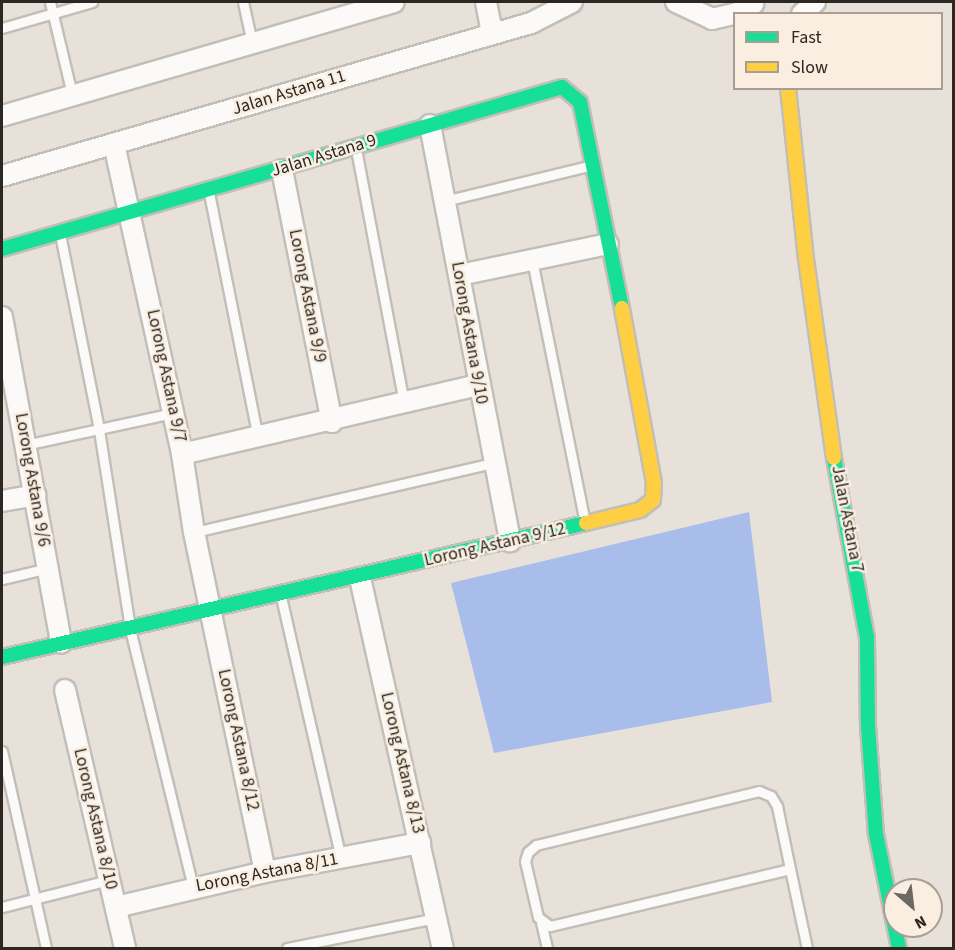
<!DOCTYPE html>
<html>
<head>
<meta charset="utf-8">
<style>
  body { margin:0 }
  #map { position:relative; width:955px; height:950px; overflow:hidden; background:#e7e1da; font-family:"Source Sans 3",sans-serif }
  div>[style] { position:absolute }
  .water>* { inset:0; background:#a9bdeb }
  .roads { filter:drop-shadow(2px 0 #c2beb8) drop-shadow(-2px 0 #c2beb8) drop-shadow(0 2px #c2beb8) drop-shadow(0 -2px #c2beb8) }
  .lane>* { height:9px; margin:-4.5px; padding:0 4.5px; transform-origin:4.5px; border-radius:4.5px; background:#fbfaf9 }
  .street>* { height:20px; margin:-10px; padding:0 10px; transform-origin:10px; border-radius:10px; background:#fbfaf9 }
  .fast>* { height:14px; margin:-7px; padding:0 7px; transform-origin:7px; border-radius:7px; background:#16e098 }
  .slow>* { height:14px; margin:-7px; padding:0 7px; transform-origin:7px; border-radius:7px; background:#ffcf43 }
  span { translate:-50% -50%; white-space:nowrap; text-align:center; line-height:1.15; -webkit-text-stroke:5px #faeee1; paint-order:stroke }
  .street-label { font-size:18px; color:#2c2722 }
  .frame { position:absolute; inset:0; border:3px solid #2c2722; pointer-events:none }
  .legend { position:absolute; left:733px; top:12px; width:210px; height:78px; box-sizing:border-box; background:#faeee1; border:2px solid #a89e95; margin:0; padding:8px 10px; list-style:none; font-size:18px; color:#2c2722 }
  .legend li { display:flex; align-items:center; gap:12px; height:30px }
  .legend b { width:30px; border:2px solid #a89e95 }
  .north { position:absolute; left:883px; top:878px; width:60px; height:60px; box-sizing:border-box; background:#faeee1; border:2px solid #a89e95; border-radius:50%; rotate:152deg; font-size:16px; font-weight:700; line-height:24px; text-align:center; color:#2c2722 }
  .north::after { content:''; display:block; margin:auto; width:21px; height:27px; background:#6d6862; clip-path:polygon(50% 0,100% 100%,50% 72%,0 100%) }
</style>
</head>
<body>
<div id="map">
  <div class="water">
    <i style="clip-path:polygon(749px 512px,772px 702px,494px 753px,451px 583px)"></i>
  </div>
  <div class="roads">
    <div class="lane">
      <i style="left:50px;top:2px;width:95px;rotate:76.6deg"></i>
      <i style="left:243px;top:2px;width:42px;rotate:77.6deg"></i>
      <i style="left:2px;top:28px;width:94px;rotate:-16.1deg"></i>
      <i style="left:356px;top:149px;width:258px;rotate:79.3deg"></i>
      <i style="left:209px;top:193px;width:250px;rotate:78.7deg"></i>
      <i style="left:444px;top:201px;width:153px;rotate:-13.6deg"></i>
      <i style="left:60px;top:234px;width:200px;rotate:78.7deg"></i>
      <i style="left:99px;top:430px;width:201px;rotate:81.1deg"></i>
      <i style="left:130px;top:629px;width:266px;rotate:76.3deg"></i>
      <i style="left:532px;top:260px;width:267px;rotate:78.6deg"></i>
      <i style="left:25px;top:445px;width:151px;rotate:-12.2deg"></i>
      <i style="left:194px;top:532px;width:308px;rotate:-13deg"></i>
      <i style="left:2px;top:579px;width:47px;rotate:-13.4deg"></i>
      <i style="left:281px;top:597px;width:268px;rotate:77.1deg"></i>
      <i style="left:2px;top:751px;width:202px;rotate:77.4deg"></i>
      <i style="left:790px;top:869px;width:247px;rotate:166.6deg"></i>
      <i style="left:550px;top:926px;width:15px;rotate:-143deg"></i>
      <i style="left:538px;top:917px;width:57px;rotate:-103.1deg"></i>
      <i style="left:525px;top:861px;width:9px;rotate:-72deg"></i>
      <i style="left:528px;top:852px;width:11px;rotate:-41deg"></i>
      <i style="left:536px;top:845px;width:229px;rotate:-13.6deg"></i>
      <i style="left:759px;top:791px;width:13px;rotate:23deg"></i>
      <i style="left:771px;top:796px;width:12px;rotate:59deg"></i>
      <i style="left:777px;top:806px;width:64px;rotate:78.3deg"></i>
      <i style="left:790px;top:869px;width:81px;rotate:77.9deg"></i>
      <i style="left:2px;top:907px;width:110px;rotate:-14.2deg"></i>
      <i style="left:541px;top:922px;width:27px;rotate:77deg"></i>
      <i style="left:287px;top:948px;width:152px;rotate:-11.4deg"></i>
    </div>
    <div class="street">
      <i style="left:486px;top:2px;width:32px;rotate:79deg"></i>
      <i style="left:676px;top:2px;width:40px;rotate:25deg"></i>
      <i style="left:712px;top:19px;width:23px;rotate:-13deg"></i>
      <i style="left:735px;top:14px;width:21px;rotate:-29deg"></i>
      <i style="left:802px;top:14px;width:18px;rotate:-43deg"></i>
      <i style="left:2px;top:116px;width:408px;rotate:-16.2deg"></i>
      <i style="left:430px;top:125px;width:424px;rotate:79.1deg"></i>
      <i style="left:114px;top:144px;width:317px;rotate:77.6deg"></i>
      <i style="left:182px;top:454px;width:79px;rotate:81.3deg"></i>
      <i style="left:194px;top:532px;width:347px;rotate:78.2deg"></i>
      <i style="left:282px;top:170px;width:257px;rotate:78.8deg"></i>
      <i style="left:2px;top:176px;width:551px;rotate:-16.13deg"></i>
      <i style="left:531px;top:23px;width:46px;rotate:-27.1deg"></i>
      <i style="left:460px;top:275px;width:151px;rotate:-11.8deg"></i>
      <i style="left:2px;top:317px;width:331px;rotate:79.7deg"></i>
      <i style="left:182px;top:454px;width:304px;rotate:-13.1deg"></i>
      <i style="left:2px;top:501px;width:34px;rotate:-10deg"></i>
      <i style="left:360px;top:578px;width:379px;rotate:77.4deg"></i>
      <i style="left:65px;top:690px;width:265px;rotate:76.9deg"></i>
      <i style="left:116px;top:907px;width:153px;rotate:-13.2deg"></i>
      <i style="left:265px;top:872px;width:158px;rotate:-10.6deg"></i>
    </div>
    <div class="fast">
      <i style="left:2px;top:249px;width:583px;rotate:-16.13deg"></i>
      <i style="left:562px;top:87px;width:23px;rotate:40deg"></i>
      <i style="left:580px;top:102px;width:210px;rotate:78.5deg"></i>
      <i style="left:834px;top:458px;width:182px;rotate:79.6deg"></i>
      <i style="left:867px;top:637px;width:89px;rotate:89.4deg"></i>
      <i style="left:868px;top:726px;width:108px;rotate:85.8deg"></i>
      <i style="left:876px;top:834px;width:116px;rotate:78.6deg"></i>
      <i style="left:2px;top:657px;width:599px;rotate:-12.92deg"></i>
    </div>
    <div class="slow">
      <i style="left:788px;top:88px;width:172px;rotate:84deg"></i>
      <i style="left:806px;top:259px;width:201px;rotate:82deg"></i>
      <i style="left:586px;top:523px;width:56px;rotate:-13.5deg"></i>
      <i style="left:640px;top:510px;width:16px;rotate:-38deg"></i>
      <i style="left:653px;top:500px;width:17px;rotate:-87deg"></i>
      <i style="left:654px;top:483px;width:178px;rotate:-100.4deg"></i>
    </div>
  </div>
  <div class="street-label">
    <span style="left:289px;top:93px;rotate:-17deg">Jalan Astana 11</span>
    <span style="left:324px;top:156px;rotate:-17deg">Jalan Astana 9</span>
    <span style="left:307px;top:296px;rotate:79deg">Lorong Astana 9/9</span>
    <span style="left:469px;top:333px;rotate:80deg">Lorong Astana 9/10</span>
    <span style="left:166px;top:376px;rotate:78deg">Lorong Astana 9/7</span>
    <span style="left:32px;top:480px;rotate:80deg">Lorong Astana 9/6</span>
    <span style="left:847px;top:519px;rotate:79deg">Jalan Astana 7</span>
    <span style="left:495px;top:545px;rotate:-13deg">Lorong Astana 9/12</span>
    <span style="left:238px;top:740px;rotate:78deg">Lorong Astana 8/12</span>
    <span style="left:402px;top:763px;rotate:77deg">Lorong Astana 8/13</span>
    <span style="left:95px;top:819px;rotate:77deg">Lorong Astana 8/10</span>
    <span style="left:267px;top:873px;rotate:-11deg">Lorong Astana 8/11</span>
  </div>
  <div class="frame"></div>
  <ul class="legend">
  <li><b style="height:8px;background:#16e098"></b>Fast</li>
  <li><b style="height:8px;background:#ffcf43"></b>Slow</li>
  </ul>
  <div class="north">N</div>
</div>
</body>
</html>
